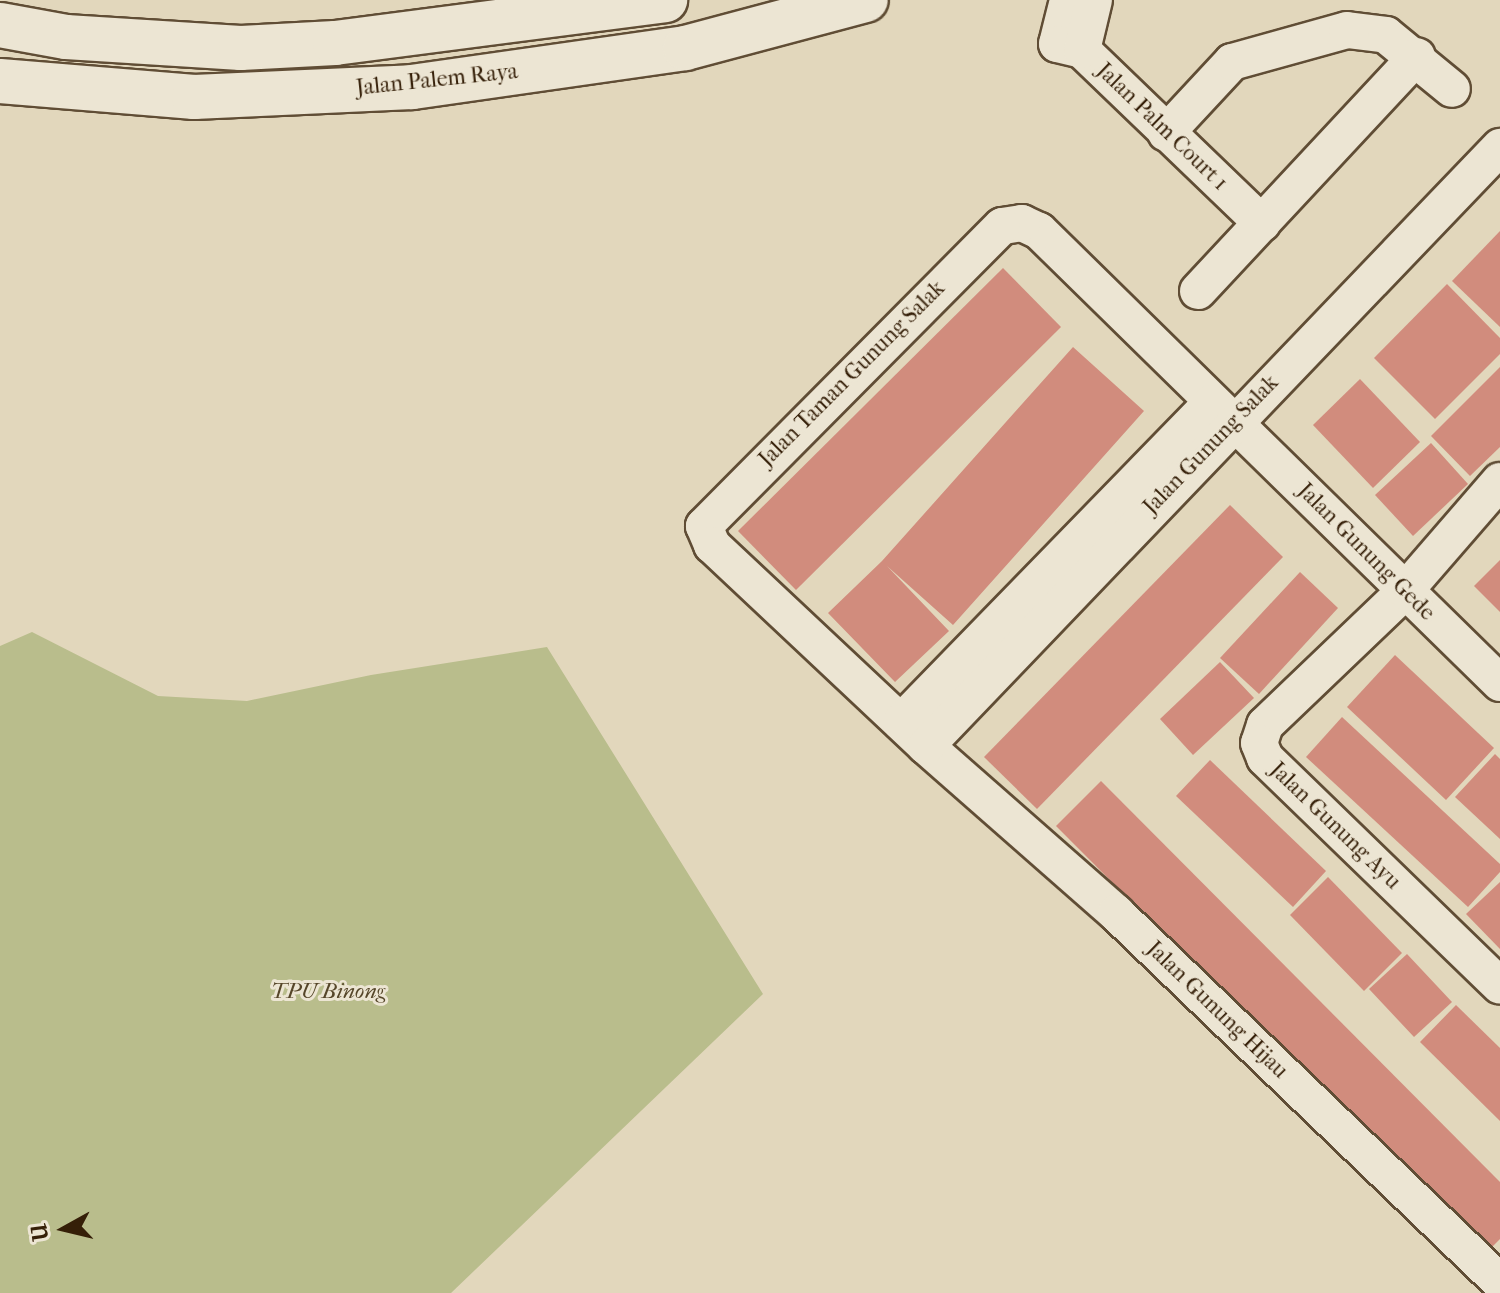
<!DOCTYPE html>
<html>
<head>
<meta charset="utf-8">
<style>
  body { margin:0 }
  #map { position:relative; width:1500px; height:1293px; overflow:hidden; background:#e2d7bc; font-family:"IM FELL French Canon",serif }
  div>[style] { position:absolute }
  .green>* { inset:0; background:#b9bd8c }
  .building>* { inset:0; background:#d18c7d }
  .roads { filter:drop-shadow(2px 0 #604d35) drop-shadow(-2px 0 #604d35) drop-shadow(0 2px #604d35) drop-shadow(0 -2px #604d35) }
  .street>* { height:36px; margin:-18px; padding:0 18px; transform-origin:18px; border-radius:18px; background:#ece5d3 }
  .secondary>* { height:44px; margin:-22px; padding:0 22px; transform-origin:22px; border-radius:22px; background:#ece5d3 }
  span { translate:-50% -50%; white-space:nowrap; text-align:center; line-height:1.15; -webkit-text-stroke:6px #ece5d3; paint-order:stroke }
  .street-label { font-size:22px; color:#351f08 }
  .park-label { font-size:22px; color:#564629; font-style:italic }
  .north { position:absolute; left:24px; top:1189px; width:80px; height:80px; -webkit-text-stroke:6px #ece5d3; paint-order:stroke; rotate:262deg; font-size:22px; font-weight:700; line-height:32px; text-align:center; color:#351f08 }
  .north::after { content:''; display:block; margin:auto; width:28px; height:36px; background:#351f08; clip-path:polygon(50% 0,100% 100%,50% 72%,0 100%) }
</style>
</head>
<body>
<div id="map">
  <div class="green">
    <i style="clip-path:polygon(32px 632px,158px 696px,247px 701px,371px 675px,547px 647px,763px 994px,451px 1293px,0 1293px,0 646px)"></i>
  </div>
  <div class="building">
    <i style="clip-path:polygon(1500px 231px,1500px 327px,1452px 281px)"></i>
    <i style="clip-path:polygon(1003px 268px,1061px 327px,796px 590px,738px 531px)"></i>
    <i style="clip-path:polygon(1447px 284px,1500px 338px,1500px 354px,1435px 419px,1374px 358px)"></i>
    <i style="clip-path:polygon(1073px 347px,1144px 411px,953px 625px,887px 566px,949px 631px,895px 682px,828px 613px,882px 561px)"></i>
    <i style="clip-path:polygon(1500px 367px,1500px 447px,1470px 476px,1431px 436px)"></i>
    <i style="clip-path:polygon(1360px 379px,1420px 442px,1373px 488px,1313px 425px)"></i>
    <i style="clip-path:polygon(1431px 443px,1468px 484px,1413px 536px,1375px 495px)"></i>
    <i style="clip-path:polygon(1230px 505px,1283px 557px,1037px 809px,984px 757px)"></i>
    <i style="clip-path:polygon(1500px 560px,1500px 612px,1474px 586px)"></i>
    <i style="clip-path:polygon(1300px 572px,1338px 608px,1259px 694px,1220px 658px)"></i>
    <i style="clip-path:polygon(1395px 655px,1494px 748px,1446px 800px,1347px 707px)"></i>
    <i style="clip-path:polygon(1220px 662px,1254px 698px,1193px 755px,1160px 719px)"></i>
    <i style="clip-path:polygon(1342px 717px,1500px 864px,1500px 872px,1468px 907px,1306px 757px)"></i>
    <i style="clip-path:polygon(1495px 754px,1500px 759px,1500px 839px,1455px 797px)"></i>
    <i style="clip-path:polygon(1210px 760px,1326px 871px,1293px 907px,1176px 796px)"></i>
    <i style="clip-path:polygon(1101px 781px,1500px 1182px,1500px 1239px,1484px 1255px,1056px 826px)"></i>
    <i style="clip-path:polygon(1328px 877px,1402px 953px,1364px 991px,1290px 915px)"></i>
    <i style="clip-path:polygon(1500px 882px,1500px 949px,1466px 914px)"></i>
    <i style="clip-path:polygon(1407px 954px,1452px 1002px,1414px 1037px,1369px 989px)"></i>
    <i style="clip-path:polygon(1456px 1005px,1500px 1048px,1500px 1121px,1420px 1042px)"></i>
  </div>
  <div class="roads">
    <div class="street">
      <i style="left:1068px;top:0;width:45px;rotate:104deg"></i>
      <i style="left:1057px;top:44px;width:26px;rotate:13deg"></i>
      <i style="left:1082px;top:50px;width:250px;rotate:43.9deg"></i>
      <i style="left:1082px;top:50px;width:51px;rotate:-76.5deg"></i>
      <i style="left:1166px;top:133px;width:97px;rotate:-47.1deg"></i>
      <i style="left:1232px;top:62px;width:119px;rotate:-15.5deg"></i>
      <i style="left:1347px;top:30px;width:39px;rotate:7deg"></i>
      <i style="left:1386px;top:35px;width:85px;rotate:39.3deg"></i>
      <i style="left:1198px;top:291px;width:321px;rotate:-47deg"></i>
      <i style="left:1500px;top:481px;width:147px;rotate:130.9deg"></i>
      <i style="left:1404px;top:592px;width:192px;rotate:136.3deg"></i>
      <i style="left:1265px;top:725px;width:19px;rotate:108deg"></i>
      <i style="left:1259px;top:743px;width:16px;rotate:68deg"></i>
      <i style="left:1265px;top:758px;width:327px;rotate:44.1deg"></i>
      <i style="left:1500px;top:683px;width:646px;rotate:-135.56deg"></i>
      <i style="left:1039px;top:231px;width:19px;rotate:-155deg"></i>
      <i style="left:1022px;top:223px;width:20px;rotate:171deg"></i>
      <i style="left:1002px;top:226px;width:423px;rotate:134.8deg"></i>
      <i style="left:704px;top:526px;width:21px;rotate:67deg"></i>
      <i style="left:712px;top:545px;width:294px;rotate:43.2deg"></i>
      <i style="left:926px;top:746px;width:253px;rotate:41.3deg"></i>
      <i style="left:1116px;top:913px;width:533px;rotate:43.86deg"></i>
      <i style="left:901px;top:722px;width:445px;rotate:-45.8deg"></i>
      <i style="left:926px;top:746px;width:830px;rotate:-46.22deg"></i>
    </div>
    <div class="secondary">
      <i style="left:0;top:25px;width:67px;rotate:10.3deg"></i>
      <i style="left:66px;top:37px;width:175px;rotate:3.6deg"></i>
      <i style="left:241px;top:48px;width:94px;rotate:-3deg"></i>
      <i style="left:335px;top:43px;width:333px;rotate:-7.4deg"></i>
      <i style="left:0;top:81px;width:195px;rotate:4.7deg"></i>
      <i style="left:194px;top:97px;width:218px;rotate:-2.6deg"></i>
      <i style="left:412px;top:87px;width:276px;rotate:-8.1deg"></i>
      <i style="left:685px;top:48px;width:187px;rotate:-14.9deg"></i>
    </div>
  </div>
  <div class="street-label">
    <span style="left:437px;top:80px;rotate:-6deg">Jalan Palem Raya</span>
    <span style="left:1162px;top:127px;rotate:44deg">Jalan Palm Court 1</span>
    <span style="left:852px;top:374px;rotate:-45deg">Jalan Taman Gunung Salak</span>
    <span style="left:1211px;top:445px;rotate:-46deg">Jalan Gunung Salak</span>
    <span style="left:1366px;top:552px;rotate:45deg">Jalan Gunung Gede</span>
    <span style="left:1335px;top:826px;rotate:44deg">Jalan Gunung Ayu</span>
    <span style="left:1217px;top:1010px;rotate:44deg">Jalan Gunung Hijau</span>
  </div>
  <div class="park-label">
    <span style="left:328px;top:992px">TPU Binong</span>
  </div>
  <div class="north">U</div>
</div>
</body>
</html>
